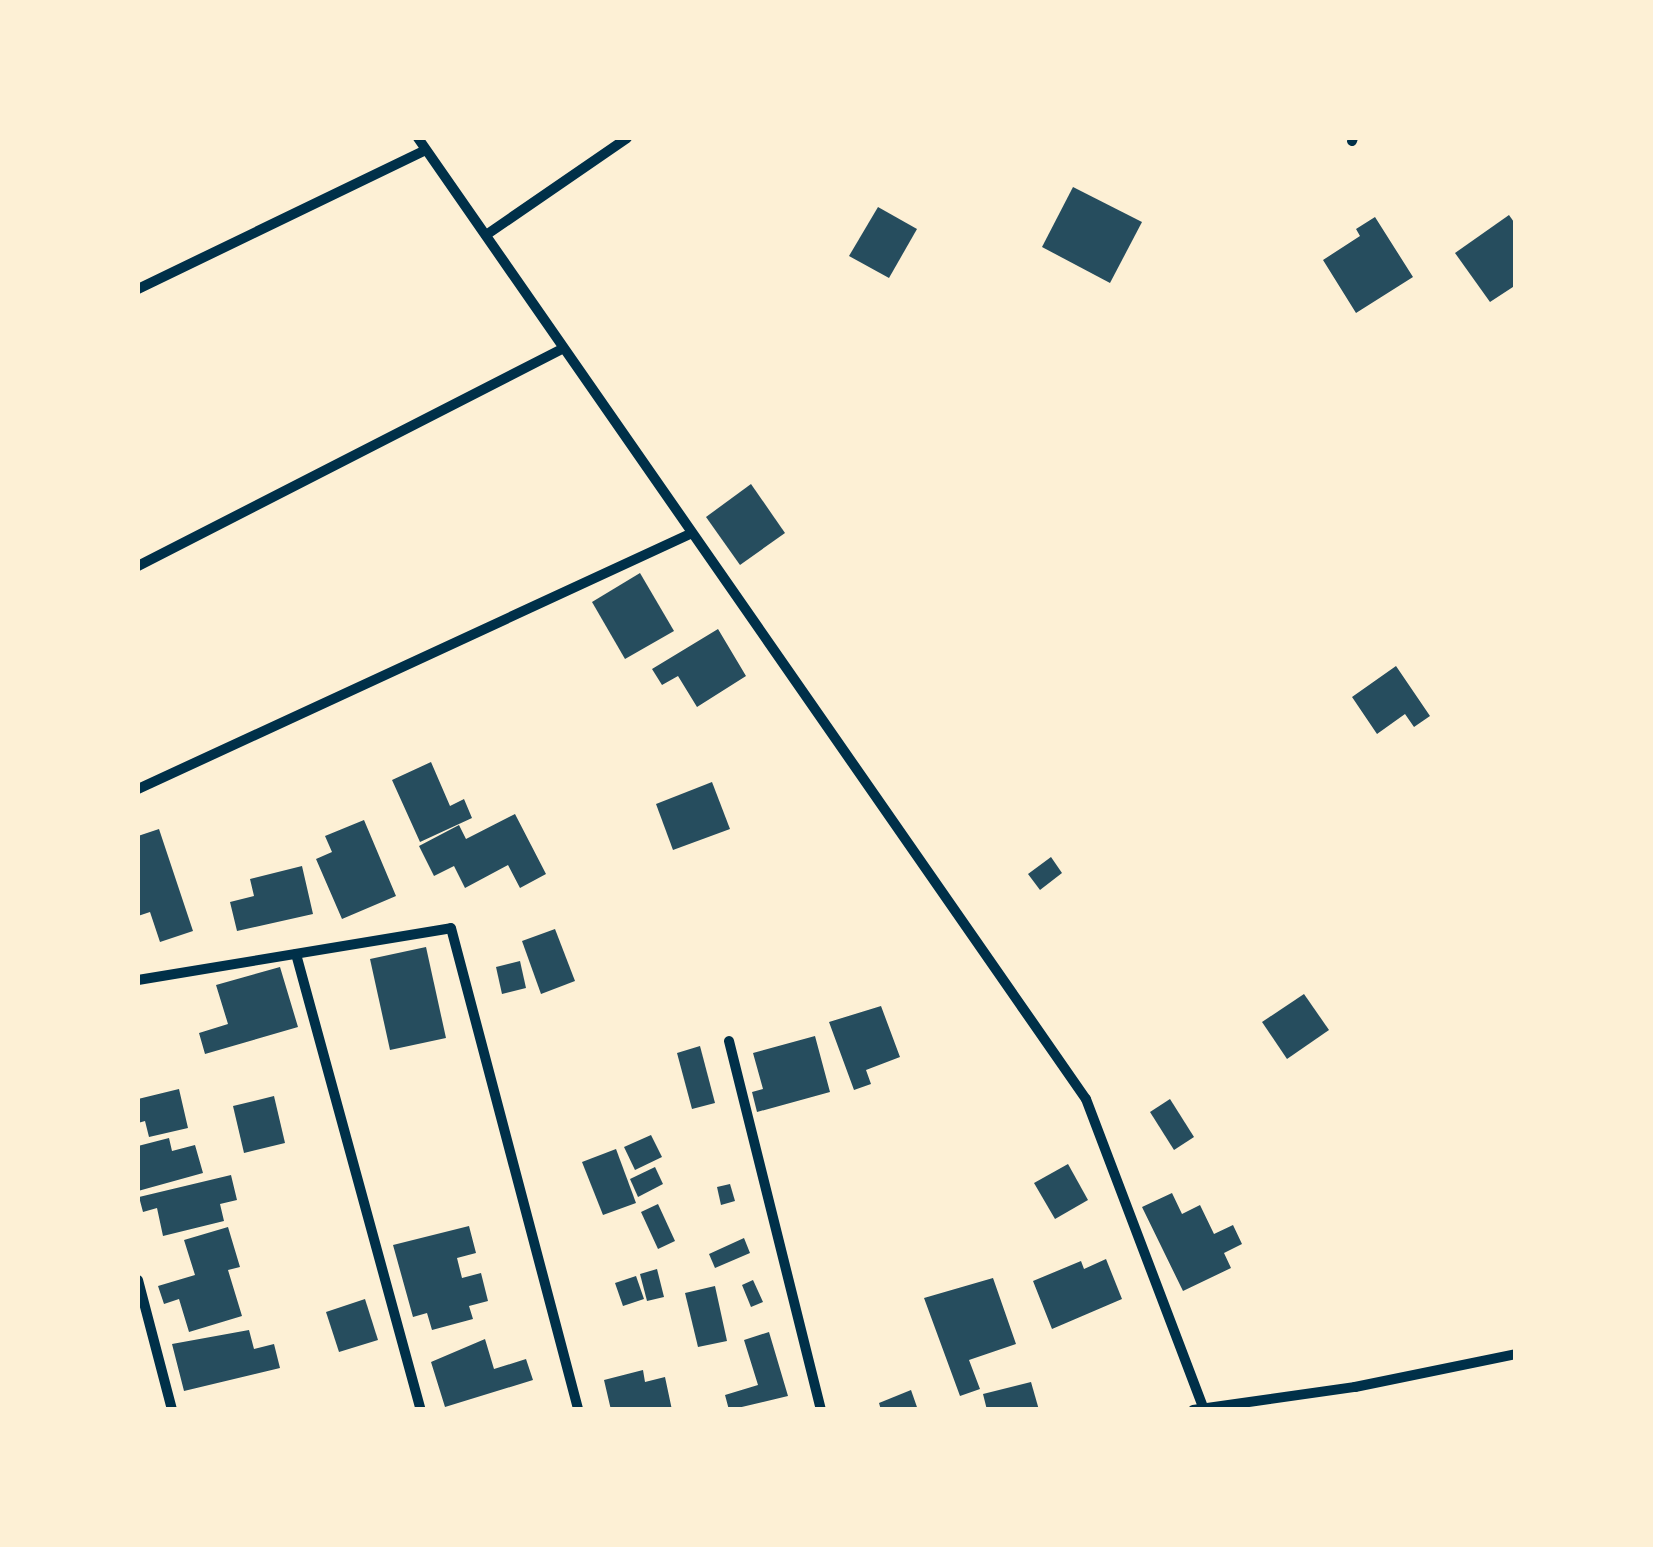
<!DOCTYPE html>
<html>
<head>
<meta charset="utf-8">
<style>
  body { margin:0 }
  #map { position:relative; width:1653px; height:1547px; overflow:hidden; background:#fdf0d5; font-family:Lora,serif }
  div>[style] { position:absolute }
  .building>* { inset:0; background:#264d5e }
  .minor>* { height:10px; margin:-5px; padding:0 5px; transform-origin:5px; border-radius:5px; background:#003049 }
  span { translate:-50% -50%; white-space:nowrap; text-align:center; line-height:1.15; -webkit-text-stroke:10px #fdf0d5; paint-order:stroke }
  .frame { position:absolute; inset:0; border:140px solid #fdf0d5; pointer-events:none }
</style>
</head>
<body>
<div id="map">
  <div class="building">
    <i style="clip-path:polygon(1073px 187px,1142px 222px,1110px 283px,1042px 247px)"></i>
    <i style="clip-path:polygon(878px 207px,917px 229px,889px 278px,849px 256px)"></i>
    <i style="clip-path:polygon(1509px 215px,1516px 225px,1516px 285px,1490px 302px,1455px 253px)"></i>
    <i style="clip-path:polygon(1375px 217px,1413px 277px,1356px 313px,1323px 260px,1360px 236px,1356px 229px)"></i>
    <i style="clip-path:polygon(751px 484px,785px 533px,740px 565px,706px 517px)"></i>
    <i style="clip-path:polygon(640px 573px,674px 631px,625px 659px,592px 602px)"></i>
    <i style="clip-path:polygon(718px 629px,746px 676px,697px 707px,678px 676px,662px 685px,652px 669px)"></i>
    <i style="clip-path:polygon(1396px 666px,1430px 716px,1414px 727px,1405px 714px,1377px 734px,1352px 697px)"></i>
    <i style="clip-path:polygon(431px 762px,450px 806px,464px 799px,472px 818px,420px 842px,392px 780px)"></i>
    <i style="clip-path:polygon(712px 782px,730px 829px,673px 850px,656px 804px)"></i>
    <i style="clip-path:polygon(515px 814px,546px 874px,520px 888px,508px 865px,465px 888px,454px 866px,434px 876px,419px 846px,459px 825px,466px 839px)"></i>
    <i style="clip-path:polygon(364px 820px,396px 896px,342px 919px,316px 859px,332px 852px,325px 836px)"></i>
    <i style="clip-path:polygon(159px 829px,193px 931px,160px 942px,150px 912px,138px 916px,138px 836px)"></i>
    <i style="clip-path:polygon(1051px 857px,1062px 873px,1040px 890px,1028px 874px)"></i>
    <i style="clip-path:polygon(302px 866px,313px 914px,237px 931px,230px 902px,254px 896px,250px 879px)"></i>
    <i style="clip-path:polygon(555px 929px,575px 981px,541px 994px,522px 941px)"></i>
    <i style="clip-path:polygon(426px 947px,446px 1038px,390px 1050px,370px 959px)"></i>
    <i style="clip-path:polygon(520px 961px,526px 988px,502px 994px,496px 967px)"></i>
    <i style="clip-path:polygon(280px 967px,298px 1027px,205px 1054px,199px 1033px,228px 1024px,216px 985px)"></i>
    <i style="clip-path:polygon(1304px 994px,1329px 1030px,1287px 1059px,1262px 1022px)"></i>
    <i style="clip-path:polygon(881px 1006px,900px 1057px,866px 1070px,871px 1084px,854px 1090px,829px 1022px)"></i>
    <i style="clip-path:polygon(815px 1036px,830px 1092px,757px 1112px,752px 1092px,763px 1089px,753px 1053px)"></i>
    <i style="clip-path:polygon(700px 1046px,715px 1103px,692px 1109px,677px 1053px)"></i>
    <i style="clip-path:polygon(179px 1089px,188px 1128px,149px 1137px,145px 1121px,138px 1123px,138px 1099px)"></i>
    <i style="clip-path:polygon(274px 1096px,285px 1143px,244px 1153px,233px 1106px)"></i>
    <i style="clip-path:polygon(1170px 1099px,1194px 1137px,1174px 1150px,1150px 1112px)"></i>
    <i style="clip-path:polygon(651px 1135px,662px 1157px,635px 1170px,624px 1147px)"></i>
    <i style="clip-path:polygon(169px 1138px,172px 1151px,195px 1145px,203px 1173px,138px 1191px,138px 1146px)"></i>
    <i style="clip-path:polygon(616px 1149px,636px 1203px,603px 1215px,582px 1162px)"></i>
    <i style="clip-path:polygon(1068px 1164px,1088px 1200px,1055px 1219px,1034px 1183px)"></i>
    <i style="clip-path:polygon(655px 1167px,663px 1184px,638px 1197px,630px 1179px)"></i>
    <i style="clip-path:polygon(231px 1175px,237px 1200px,220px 1204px,224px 1221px,163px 1236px,157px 1208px,143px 1212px,139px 1197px)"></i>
    <i style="clip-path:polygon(730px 1184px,735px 1201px,721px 1205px,717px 1187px)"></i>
    <i style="clip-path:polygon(1172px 1193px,1182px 1214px,1200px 1205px,1214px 1234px,1233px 1225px,1242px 1244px,1224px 1253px,1231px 1268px,1183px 1291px,1142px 1207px)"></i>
    <i style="clip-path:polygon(658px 1204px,675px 1241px,658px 1249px,641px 1212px)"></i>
    <i style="clip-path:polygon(469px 1226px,476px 1253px,457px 1258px,462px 1278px,481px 1273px,488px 1301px,469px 1306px,473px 1319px,432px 1330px,427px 1313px,413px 1317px,393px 1245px)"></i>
    <i style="clip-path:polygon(228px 1227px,240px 1267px,228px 1270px,242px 1316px,189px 1332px,179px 1299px,164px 1304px,158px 1286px,195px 1275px,184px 1240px)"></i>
    <i style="clip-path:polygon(744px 1238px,750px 1253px,715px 1268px,709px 1254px)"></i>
    <i style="clip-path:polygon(1106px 1259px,1122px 1299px,1052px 1329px,1033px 1281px,1081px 1261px,1084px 1269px)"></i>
    <i style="clip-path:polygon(657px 1269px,664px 1297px,647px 1301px,640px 1274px)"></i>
    <i style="clip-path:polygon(636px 1276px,644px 1299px,623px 1306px,615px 1283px)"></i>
    <i style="clip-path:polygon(993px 1278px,1016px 1344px,969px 1360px,980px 1389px,960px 1396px,924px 1298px)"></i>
    <i style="clip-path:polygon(753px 1280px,763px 1302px,751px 1307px,742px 1285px)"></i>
    <i style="clip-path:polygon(715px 1286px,727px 1341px,698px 1347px,685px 1293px)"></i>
    <i style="clip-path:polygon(365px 1299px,378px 1340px,339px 1352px,326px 1312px)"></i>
    <i style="clip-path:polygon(249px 1330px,254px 1349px,274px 1344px,280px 1368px,184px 1391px,172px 1344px)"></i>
    <i style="clip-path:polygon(769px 1332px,788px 1396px,729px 1410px,725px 1395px,758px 1385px,744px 1340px)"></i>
    <i style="clip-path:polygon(485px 1339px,494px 1369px,526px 1359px,533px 1380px,445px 1407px,431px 1362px)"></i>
    <i style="clip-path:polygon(643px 1370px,645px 1382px,665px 1377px,672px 1410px,611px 1410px,604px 1380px)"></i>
    <i style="clip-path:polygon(1031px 1382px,1039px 1410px,987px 1410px,983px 1394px)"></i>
    <i style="clip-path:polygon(911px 1390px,918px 1410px,881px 1410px,879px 1403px)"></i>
  </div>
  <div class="minor">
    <i style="left:418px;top:138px;width:1170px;rotate:55.2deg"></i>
    <i style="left:1086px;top:1099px;width:333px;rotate:69.2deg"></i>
    <i style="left:1352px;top:141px;width:3px;rotate:-72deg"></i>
    <i style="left:486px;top:235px;width:171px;rotate:-34.5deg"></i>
    <i style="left:138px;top:289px;width:319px;rotate:-25.8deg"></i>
    <i style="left:138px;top:566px;width:476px;rotate:-27.1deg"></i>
    <i style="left:138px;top:789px;width:608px;rotate:-24.79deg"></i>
    <i style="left:296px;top:954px;width:473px;rotate:74.7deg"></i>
    <i style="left:138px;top:980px;width:317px;rotate:-9.4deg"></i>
    <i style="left:451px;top:928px;width:498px;rotate:75.2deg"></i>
    <i style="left:729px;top:1041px;width:380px;rotate:76deg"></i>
    <i style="left:138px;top:1280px;width:134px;rotate:75.3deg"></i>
    <i style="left:1193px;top:1410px;width:164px;rotate:-8.1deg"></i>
    <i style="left:1355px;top:1387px;width:164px;rotate:-11.6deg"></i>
  </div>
  <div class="frame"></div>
</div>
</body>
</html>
